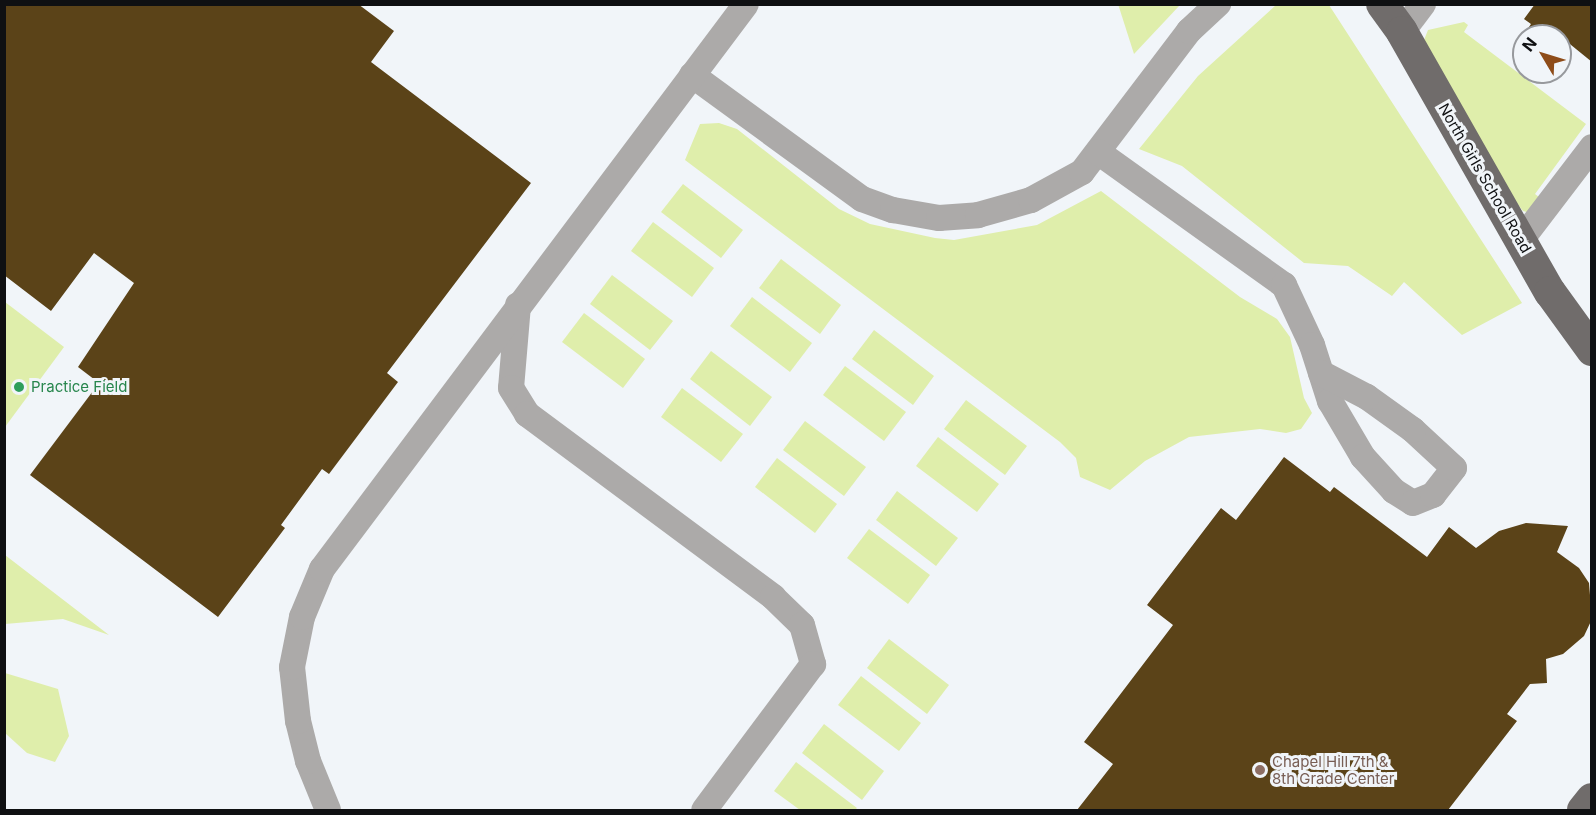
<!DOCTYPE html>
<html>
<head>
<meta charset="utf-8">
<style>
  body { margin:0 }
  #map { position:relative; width:1596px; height:815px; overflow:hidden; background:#f1f5f9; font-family:Inter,sans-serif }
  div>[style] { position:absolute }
  .green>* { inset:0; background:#dfeeab }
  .building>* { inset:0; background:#5b4318 }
  .minor>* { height:26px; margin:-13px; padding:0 13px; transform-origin:13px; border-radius:13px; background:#acaaa9 }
  .major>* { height:32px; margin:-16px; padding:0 16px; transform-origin:16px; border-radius:16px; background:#706c6b }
  .dots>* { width:16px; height:16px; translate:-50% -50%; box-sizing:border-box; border:3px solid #f1f5f9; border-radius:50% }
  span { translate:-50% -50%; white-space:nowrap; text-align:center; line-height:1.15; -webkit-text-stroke:6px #f1f5f9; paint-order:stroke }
  .street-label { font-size:15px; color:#0f1012 }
  .leisure-label { font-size:15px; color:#27864d }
  .left { translate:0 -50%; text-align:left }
  .education-label { font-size:15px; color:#785e54 }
  .frame { position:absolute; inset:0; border:6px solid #0f1012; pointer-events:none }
  .north { position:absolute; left:1512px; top:24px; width:60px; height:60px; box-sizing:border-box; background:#f1f5f9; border:2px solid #97999d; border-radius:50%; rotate:308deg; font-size:16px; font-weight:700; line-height:24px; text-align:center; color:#0f1012 }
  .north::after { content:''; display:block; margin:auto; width:21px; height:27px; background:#8e4c19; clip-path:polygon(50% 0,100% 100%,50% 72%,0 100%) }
</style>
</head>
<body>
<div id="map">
  <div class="green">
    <i style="clip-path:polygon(1118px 4px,1180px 4px,1180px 5px,1134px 54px)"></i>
    <i style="clip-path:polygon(1276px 5px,1329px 5px,1522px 303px,1462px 335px,1404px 282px,1392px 296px,1348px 266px,1304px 263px,1182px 166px,1139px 149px,1198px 76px)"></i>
    <i style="clip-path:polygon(1464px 22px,1468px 25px,1464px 32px,1586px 124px,1535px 194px,1544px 201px,1530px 213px,1523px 211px,1504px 186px,1422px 45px,1428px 30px)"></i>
    <i style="clip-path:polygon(719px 123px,737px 129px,839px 209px,870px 224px,935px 238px,954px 240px,1037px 225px,1101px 191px,1240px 297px,1277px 319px,1290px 337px,1304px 398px,1312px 413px,1301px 429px,1286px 433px,1260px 429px,1189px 437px,1145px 461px,1110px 490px,1080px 477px,1076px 458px,1060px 442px,685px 160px,700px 124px)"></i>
    <i style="clip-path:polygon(683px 184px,743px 230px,721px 258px,661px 212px)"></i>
    <i style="clip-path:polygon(653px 222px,714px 268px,692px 297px,631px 251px)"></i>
    <i style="clip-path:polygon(781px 259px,841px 305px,820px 334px,759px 288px)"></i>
    <i style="clip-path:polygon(612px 275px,673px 321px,650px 350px,590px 304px)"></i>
    <i style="clip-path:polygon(752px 297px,812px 343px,790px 372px,730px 326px)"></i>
    <i style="clip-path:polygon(5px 302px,64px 347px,5px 427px)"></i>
    <i style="clip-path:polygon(584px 313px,645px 359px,623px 388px,562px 342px)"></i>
    <i style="clip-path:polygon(874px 330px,934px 376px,913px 405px,852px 359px)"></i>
    <i style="clip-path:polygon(711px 351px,772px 397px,750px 426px,690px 379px)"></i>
    <i style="clip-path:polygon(845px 366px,906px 412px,884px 441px,823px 395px)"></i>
    <i style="clip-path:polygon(682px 388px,743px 434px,721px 462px,661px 417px)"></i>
    <i style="clip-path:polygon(966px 400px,1027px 446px,1005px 475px,944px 429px)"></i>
    <i style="clip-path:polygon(805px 421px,866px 467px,844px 496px,783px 450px)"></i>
    <i style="clip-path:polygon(938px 437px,999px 484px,977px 512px,916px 466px)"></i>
    <i style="clip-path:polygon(777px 458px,837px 504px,815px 533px,755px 487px)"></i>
    <i style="clip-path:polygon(897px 491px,958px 538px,936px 566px,876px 520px)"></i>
    <i style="clip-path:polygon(869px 529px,930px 575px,908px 604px,847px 558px)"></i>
    <i style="clip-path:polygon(4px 555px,5px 555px,109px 635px,63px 619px,5px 624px)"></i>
    <i style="clip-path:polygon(889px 639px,949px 685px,927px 714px,867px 668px)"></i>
    <i style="clip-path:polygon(5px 673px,58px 689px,69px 736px,55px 762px,27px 753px,5px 733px)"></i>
    <i style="clip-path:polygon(861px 676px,921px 723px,899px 751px,838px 705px)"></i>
    <i style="clip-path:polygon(824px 724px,884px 771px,862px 800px,802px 753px)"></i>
    <i style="clip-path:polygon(796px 762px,857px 808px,855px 810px,800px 810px,774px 791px)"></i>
  </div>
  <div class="building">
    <i style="clip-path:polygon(4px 4px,358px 4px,394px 31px,371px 62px,531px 183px,387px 373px,398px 382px,329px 474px,322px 469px,281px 525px,285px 528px,218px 617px,30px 475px,99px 383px,78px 367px,134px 283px,94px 253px,51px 311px,4px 275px)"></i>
    <i style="clip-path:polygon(1535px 4px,1592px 4px,1592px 62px,1560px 36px,1523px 36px,1531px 24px,1524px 19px)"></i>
    <i style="clip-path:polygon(1284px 457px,1330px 492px,1334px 487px,1427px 557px,1449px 527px,1476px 548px,1499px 531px,1526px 523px,1568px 526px,1557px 552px,1579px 568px,1589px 583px,1592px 619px,1584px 636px,1563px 654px,1546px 659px,1547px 683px,1530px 684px,1507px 714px,1517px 721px,1448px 810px,1077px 810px,1113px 764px,1084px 742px,1173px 625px,1147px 605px,1221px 508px,1236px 520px)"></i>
  </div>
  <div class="minor">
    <i style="left:1402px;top:32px;width:35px;rotate:-53deg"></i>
    <i style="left:692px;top:75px;width:210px;rotate:36.1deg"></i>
    <i style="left:862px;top:199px;width:33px;rotate:20deg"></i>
    <i style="left:893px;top:210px;width:47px;rotate:9.9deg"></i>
    <i style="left:939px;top:218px;width:39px;rotate:-4deg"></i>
    <i style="left:978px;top:215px;width:55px;rotate:-15.8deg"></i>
    <i style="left:1031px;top:200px;width:58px;rotate:-28.8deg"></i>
    <i style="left:1082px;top:172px;width:177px;rotate:-52.8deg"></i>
    <i style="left:1189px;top:31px;width:40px;rotate:-43deg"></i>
    <i style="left:1098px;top:152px;width:229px;rotate:35.6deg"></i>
    <i style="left:1284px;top:285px;width:66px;rotate:65deg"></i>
    <i style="left:1312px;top:345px;width:59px;rotate:72.2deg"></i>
    <i style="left:1330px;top:401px;width:65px;rotate:59.5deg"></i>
    <i style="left:1363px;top:457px;width:46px;rotate:47.6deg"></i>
    <i style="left:1394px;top:491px;width:22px;rotate:32deg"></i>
    <i style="left:1413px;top:503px;width:22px;rotate:-22deg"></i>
    <i style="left:1433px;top:495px;width:34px;rotate:-52deg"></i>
    <i style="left:1454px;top:468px;width:56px;rotate:-137.2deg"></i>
    <i style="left:1413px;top:430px;width:57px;rotate:-144.3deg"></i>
    <i style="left:1367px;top:397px;width:52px;rotate:-152.4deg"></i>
    <i style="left:1521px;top:240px;width:117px;rotate:-52.6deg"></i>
    <i style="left:518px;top:305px;width:83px;rotate:94.8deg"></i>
    <i style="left:511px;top:388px;width:31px;rotate:58deg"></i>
    <i style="left:527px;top:414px;width:307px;rotate:36.6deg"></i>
    <i style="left:773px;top:597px;width:40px;rotate:44deg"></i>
    <i style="left:802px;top:625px;width:41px;rotate:74.2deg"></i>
    <i style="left:813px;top:664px;width:182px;rotate:126.7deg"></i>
    <i style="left:328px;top:810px;width:53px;rotate:-112.2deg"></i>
    <i style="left:308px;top:761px;width:41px;rotate:-104deg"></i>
    <i style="left:298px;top:721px;width:54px;rotate:-96.3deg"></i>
    <i style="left:292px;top:667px;width:51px;rotate:-78.7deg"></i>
    <i style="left:302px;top:617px;width:52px;rotate:-67.4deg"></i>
    <i style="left:322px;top:569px;width:706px;rotate:-53.11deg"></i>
  </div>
  <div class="major">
    <i style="left:1382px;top:4px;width:34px;rotate:54deg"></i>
    <i style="left:1402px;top:32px;width:299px;rotate:60.4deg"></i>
    <i style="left:1550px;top:292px;width:72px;rotate:54.1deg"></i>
    <i style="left:1583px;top:810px;width:14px;rotate:-51deg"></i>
  </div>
  <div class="dots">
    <i style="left:19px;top:387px;background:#2e9e5b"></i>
    <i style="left:1260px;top:770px;background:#8d6e63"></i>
  </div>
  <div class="street-label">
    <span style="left:1485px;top:178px;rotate:60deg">North Girls School Road</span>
  </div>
  <div class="leisure-label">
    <span class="left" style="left:31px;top:387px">Practice Field</span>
  </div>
  <div class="education-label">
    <span class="left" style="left:1272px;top:770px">Chapel Hill 7th &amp;<br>8th Grade Center</span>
  </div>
  <div class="frame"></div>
  <div class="north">N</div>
</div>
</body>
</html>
